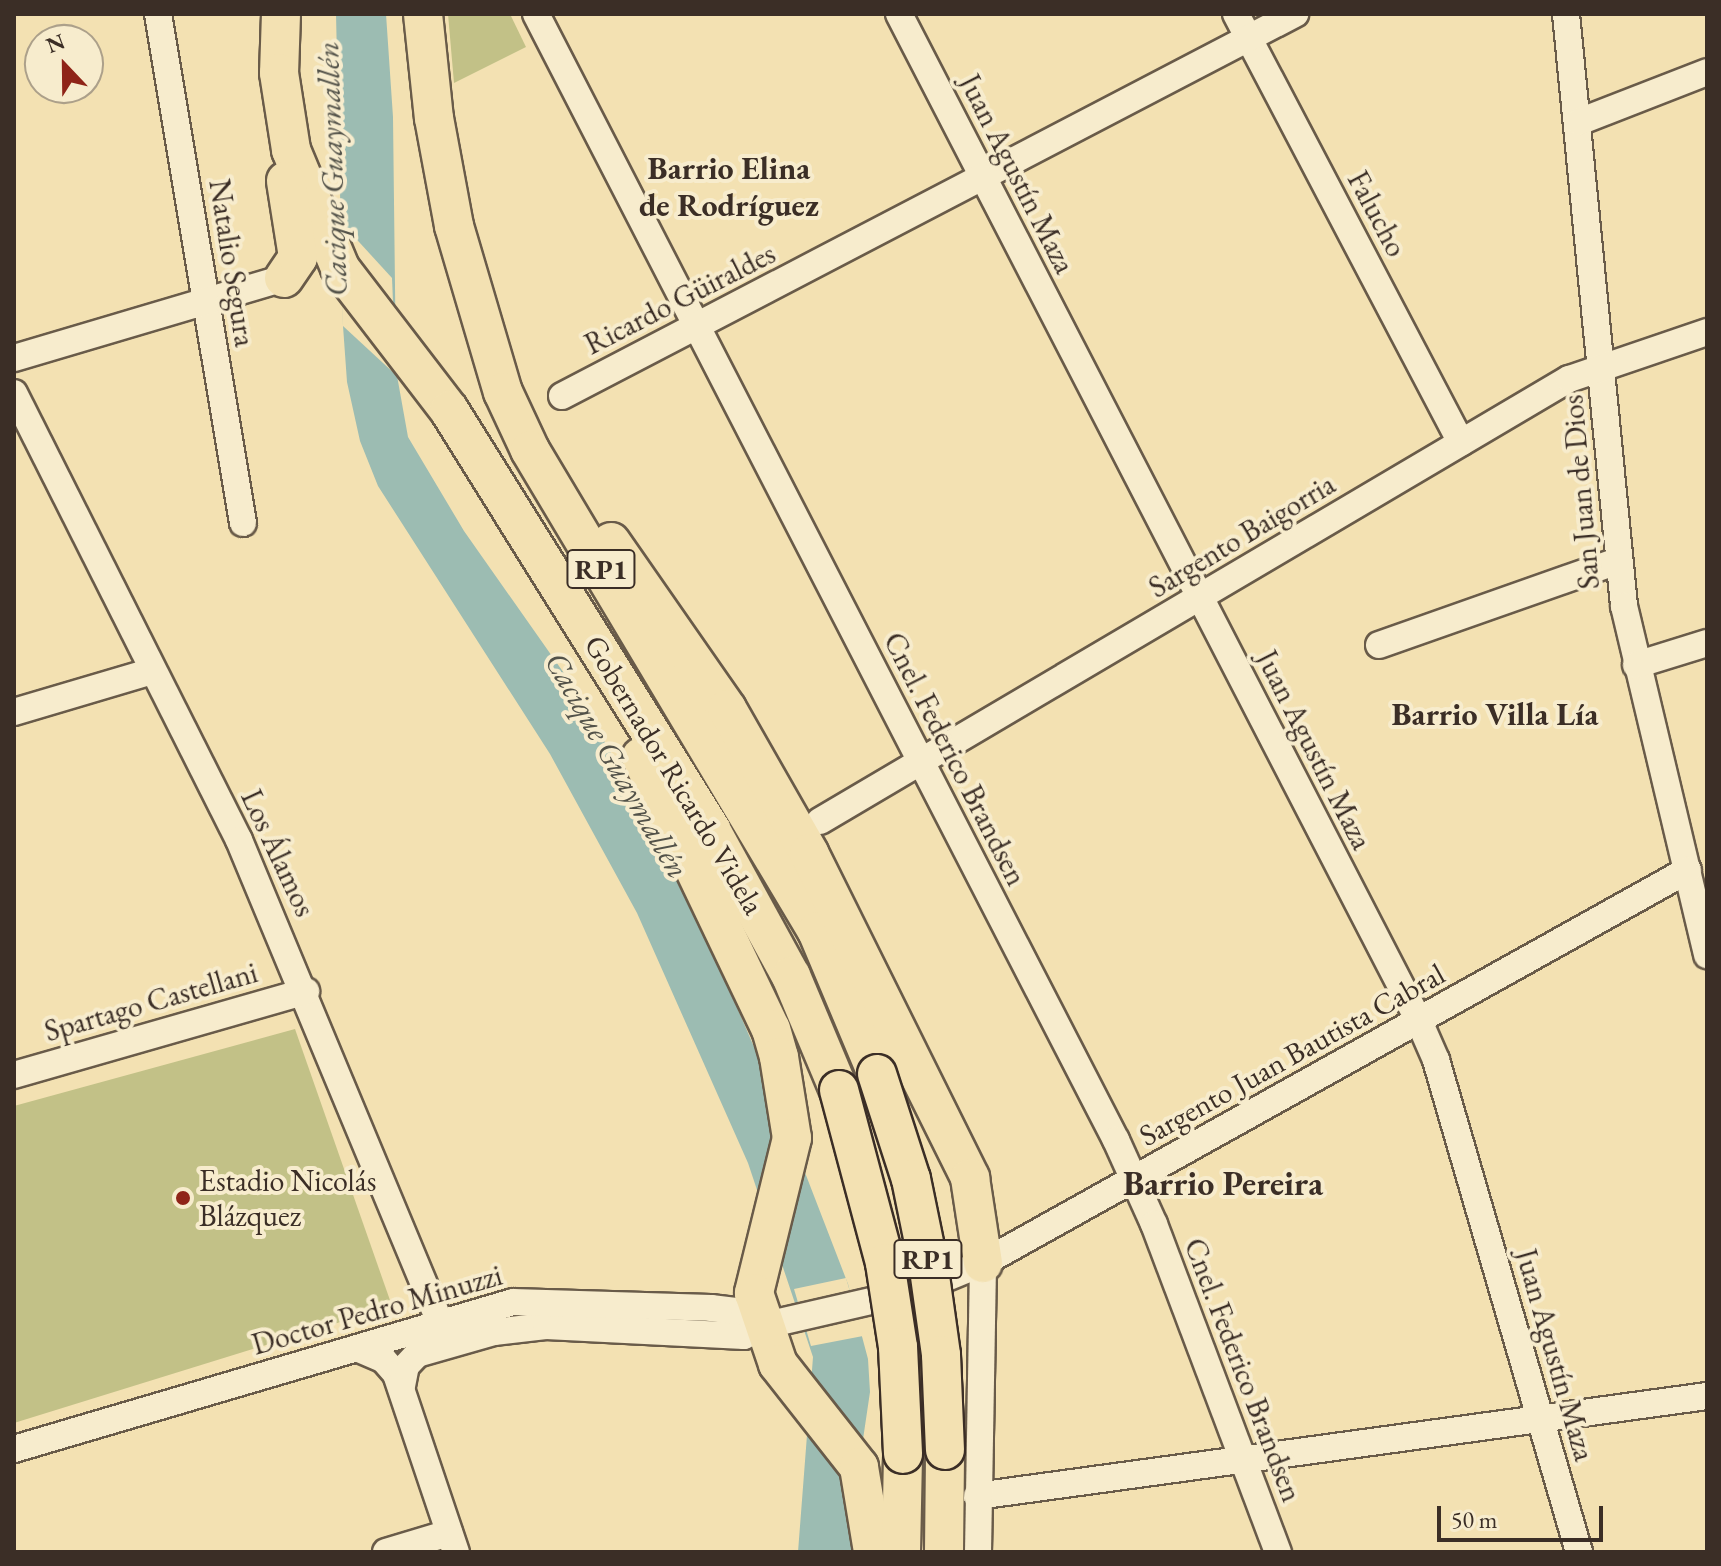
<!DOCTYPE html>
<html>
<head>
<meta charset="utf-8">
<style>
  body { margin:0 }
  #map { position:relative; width:1721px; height:1566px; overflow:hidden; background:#f3e1b2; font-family:"EB Garamond",serif }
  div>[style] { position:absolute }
  .green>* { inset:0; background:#c2c187 }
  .water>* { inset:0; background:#9cbcb2 }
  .pier>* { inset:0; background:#f3e1b2 }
  .roads { filter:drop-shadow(2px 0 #695b49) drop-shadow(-2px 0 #695b49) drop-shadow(0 2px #695b49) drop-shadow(0 -2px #695b49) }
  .minor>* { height:26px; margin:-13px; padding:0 13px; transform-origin:13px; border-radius:13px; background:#f7eccd }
  .highway>* { height:38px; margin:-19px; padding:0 19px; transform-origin:19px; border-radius:19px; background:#f3e1b2 }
  .bridges { filter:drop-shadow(2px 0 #3b2e26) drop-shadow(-2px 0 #3b2e26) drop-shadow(0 2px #3b2e26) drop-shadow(0 -2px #3b2e26) }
  .highway-bridge>* { height:38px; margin:-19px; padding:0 19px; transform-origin:19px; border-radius:19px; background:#f3e1b2 }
  .dots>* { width:22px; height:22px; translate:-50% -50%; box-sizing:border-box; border:4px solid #f7eccd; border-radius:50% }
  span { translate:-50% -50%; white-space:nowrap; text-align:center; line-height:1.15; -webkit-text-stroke:8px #f7eccd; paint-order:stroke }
  .shield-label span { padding:2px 6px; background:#f7eccd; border:2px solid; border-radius:6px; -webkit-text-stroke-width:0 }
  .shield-label { font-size:28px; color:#3b2e26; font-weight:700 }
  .street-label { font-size:30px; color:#3b2e26 }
  .poi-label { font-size:30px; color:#3b2e26 }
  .left { translate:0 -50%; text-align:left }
  .water-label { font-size:32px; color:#535249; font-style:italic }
  .neighbourhood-label { font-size:32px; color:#3b2e26; font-weight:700 }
  .quarter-label { font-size:34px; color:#3b2e26; font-weight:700 }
  .frame { position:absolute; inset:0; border:16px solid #3b2e26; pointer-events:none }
  .north { position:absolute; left:24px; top:24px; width:80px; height:80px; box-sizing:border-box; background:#f7eccd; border:2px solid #aca08a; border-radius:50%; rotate:338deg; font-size:22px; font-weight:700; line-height:32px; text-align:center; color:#3b2e26 }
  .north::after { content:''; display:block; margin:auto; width:28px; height:36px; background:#8f2418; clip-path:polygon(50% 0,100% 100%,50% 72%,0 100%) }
  .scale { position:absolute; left:1437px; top:1506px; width:166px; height:36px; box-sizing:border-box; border:4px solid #3b2e26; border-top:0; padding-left:10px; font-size:24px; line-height:28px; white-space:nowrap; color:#3b2e26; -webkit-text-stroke:6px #f7eccd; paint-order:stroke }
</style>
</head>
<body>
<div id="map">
  <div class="green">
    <i style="clip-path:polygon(448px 14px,510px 14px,526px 47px,454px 83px)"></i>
    <i style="clip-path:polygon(295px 1029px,392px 1306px,14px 1423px,14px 1106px)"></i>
  </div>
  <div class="water">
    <i style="clip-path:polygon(336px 14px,386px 14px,393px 117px,396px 370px,408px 437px,464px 531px,573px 686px,678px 871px,777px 1100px,848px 1284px,868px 1359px,870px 1392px,853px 1507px,852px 1552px,798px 1552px,813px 1357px,748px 1163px,637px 913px,550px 754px,378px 486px,360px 441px,347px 382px,343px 326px)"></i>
  </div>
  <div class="pier">
    <i style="clip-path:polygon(338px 219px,392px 278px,396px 375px,343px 326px)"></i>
    <i style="clip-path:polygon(846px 1278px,863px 1336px,811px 1346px,794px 1289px)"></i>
  </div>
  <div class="roads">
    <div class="minor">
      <i style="left:158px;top:14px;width:516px;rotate:80.52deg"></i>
      <i style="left:536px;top:14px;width:1267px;rotate:62.75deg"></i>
      <i style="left:1116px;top:1140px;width:92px;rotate:65.7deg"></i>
      <i style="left:1154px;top:1224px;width:351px;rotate:69.3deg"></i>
      <i style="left:899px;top:14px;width:1133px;rotate:62.69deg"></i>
      <i style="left:1419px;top:1021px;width:43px;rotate:66.4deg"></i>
      <i style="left:1436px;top:1060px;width:512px;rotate:73.79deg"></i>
      <i style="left:1236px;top:14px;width:484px;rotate:62.3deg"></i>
      <i style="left:1566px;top:14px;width:595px;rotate:84.4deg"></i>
      <i style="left:1624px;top:606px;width:359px;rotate:76.6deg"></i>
      <i style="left:1579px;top:122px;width:137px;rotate:-21.3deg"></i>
      <i style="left:14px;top:358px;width:282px;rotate:-16.5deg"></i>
      <i style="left:14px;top:393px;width:500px;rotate:63.28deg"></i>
      <i style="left:239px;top:840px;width:520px;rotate:67.38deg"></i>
      <i style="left:439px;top:1320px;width:17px;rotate:50deg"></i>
      <i style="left:450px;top:1333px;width:19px;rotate:12deg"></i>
      <i style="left:562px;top:396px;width:827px;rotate:-27.53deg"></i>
      <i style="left:1379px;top:645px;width:253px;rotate:-19.4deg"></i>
      <i style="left:1636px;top:665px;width:74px;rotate:-17.2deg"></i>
      <i style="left:14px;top:712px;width:144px;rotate:-16.5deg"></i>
      <i style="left:820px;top:821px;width:870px;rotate:-30.55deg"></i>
      <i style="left:1569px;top:379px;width:146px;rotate:-18.8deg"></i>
      <i style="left:14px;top:1075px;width:304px;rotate:-16deg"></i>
      <i style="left:359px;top:1349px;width:26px;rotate:23deg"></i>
      <i style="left:383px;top:1359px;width:20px;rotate:49deg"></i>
      <i style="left:396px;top:1374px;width:188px;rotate:71.4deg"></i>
      <i style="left:402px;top:1386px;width:20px;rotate:-79deg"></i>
      <i style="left:406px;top:1366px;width:16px;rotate:-47deg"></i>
      <i style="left:417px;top:1354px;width:80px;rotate:-15.9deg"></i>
      <i style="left:494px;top:1332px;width:52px;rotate:-6.6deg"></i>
      <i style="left:546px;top:1326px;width:198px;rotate:2.9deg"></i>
      <i style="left:744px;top:1336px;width:21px;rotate:-29deg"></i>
      <i style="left:762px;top:1326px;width:157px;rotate:-12.9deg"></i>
      <i style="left:915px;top:1291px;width:74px;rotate:-22.4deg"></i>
      <i style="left:983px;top:1263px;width:807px;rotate:-29.14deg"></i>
      <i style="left:14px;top:1449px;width:520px;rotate:-16.41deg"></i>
      <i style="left:513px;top:1302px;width:198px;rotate:1.7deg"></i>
      <i style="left:711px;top:1308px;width:33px;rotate:7deg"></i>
      <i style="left:744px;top:1312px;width:23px;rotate:38deg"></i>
      <i style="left:977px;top:1496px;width:737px;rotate:-7.8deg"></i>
      <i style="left:386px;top:1552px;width:66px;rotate:-16.8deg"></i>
      <i style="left:978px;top:1552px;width:289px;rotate:-89deg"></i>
    </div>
    <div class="highway">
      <i style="left:281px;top:14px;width:59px;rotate:91.9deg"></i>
      <i style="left:279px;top:73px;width:78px;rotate:81.1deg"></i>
      <i style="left:291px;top:150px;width:128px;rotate:67.4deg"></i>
      <i style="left:340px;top:268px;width:179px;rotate:52.5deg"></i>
      <i style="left:449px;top:410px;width:495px;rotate:58deg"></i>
      <i style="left:711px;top:830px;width:166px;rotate:61.3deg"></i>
      <i style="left:791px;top:976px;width:124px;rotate:67.2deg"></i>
      <i style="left:423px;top:14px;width:105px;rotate:84deg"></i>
      <i style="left:434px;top:118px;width:110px;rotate:79.5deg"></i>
      <i style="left:454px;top:226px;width:173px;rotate:73.6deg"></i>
      <i style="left:503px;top:392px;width:64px;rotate:65deg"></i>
      <i style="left:530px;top:450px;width:560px;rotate:59.18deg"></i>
      <i style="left:817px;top:931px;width:155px;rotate:67.2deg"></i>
      <i style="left:284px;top:278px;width:25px;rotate:-56deg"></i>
      <i style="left:298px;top:257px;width:77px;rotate:-99deg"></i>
      <i style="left:611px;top:542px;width:203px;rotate:55.2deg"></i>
      <i style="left:727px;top:709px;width:166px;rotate:60.3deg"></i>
      <i style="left:809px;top:853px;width:363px;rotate:63.6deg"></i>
      <i style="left:970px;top:1178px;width:86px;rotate:81.3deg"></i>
      <i style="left:641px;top:757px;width:301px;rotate:64.5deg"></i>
      <i style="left:771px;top:1029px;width:29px;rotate:74deg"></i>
      <i style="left:779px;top:1057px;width:82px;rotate:80.9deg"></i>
      <i style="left:792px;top:1138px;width:160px;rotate:103.8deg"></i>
      <i style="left:754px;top:1293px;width:75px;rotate:71.3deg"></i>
      <i style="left:778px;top:1364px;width:131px;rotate:51.8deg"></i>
      <i style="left:859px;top:1467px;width:86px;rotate:80.6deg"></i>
      <i style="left:901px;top:1552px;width:98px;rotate:-88.8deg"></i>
      <i style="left:944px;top:1552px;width:102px;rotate:-89.4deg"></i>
    </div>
  </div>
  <div class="bridges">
    <div class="highway-bridge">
      <i style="left:877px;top:1074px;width:110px;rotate:72.1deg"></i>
      <i style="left:911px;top:1179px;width:85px;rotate:78.4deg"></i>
      <i style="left:928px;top:1262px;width:94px;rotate:82deg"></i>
      <i style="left:941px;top:1355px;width:95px;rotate:87.6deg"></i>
      <i style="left:839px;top:1090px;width:179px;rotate:75.1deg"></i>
      <i style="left:885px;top:1263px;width:85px;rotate:81.2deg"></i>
      <i style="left:898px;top:1347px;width:107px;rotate:87.3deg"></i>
    </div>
  </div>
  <div class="dots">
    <i style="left:183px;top:1198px;background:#8f2418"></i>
  </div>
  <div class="shield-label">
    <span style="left:601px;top:569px">RP1</span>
    <span style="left:928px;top:1259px">RP1</span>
  </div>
  <div class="street-label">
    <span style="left:1017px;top:174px;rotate:63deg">Juan Agustín Maza</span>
    <span style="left:1377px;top:214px;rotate:62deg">Falucho</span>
    <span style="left:232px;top:263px;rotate:81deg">Natalio Segura</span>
    <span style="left:680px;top:299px;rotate:-27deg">Ricardo Güiraldes</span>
    <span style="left:1581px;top:492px;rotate:-95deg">San Juan de Dios</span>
    <span style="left:1242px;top:536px;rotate:-31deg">Sargento Baigorria</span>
    <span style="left:1314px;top:750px;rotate:63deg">Juan Agustín Maza</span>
    <span style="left:955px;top:759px;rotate:63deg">Cnel. Federico Brandsen</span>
    <span style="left:674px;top:775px;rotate:59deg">Gobernador Ricardo Videla</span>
    <span style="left:278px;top:853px;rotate:65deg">Los Álamos</span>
    <span style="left:151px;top:1002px;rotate:-16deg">Spartago Castellani</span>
    <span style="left:1292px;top:1055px;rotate:-29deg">Sargento Juan Bautista Cabral</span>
    <span style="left:377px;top:1310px;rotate:-16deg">Doctor Pedro Minuzzi</span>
    <span style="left:1555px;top:1355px;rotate:74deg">Juan Agustín Maza</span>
    <span style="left:1243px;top:1370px;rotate:69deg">Cnel. Federico Brandsen</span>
  </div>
  <div class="poi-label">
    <span class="left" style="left:199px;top:1198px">Estadio Nicolás<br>Blázquez</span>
  </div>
  <div class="water-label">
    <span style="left:332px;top:169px;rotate:-92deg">Cacique Guaymallén</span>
    <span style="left:617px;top:765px;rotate:60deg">Cacique Guaymallén</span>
  </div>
  <div class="neighbourhood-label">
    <span style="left:729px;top:187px">Barrio Elina<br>de Rodríguez</span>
    <span style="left:1495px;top:714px">Barrio Villa Lía</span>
  </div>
  <div class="quarter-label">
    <span style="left:1223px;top:1184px">Barrio Pereira</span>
  </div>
  <div class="frame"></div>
  <div class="north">N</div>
  <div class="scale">50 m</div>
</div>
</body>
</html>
